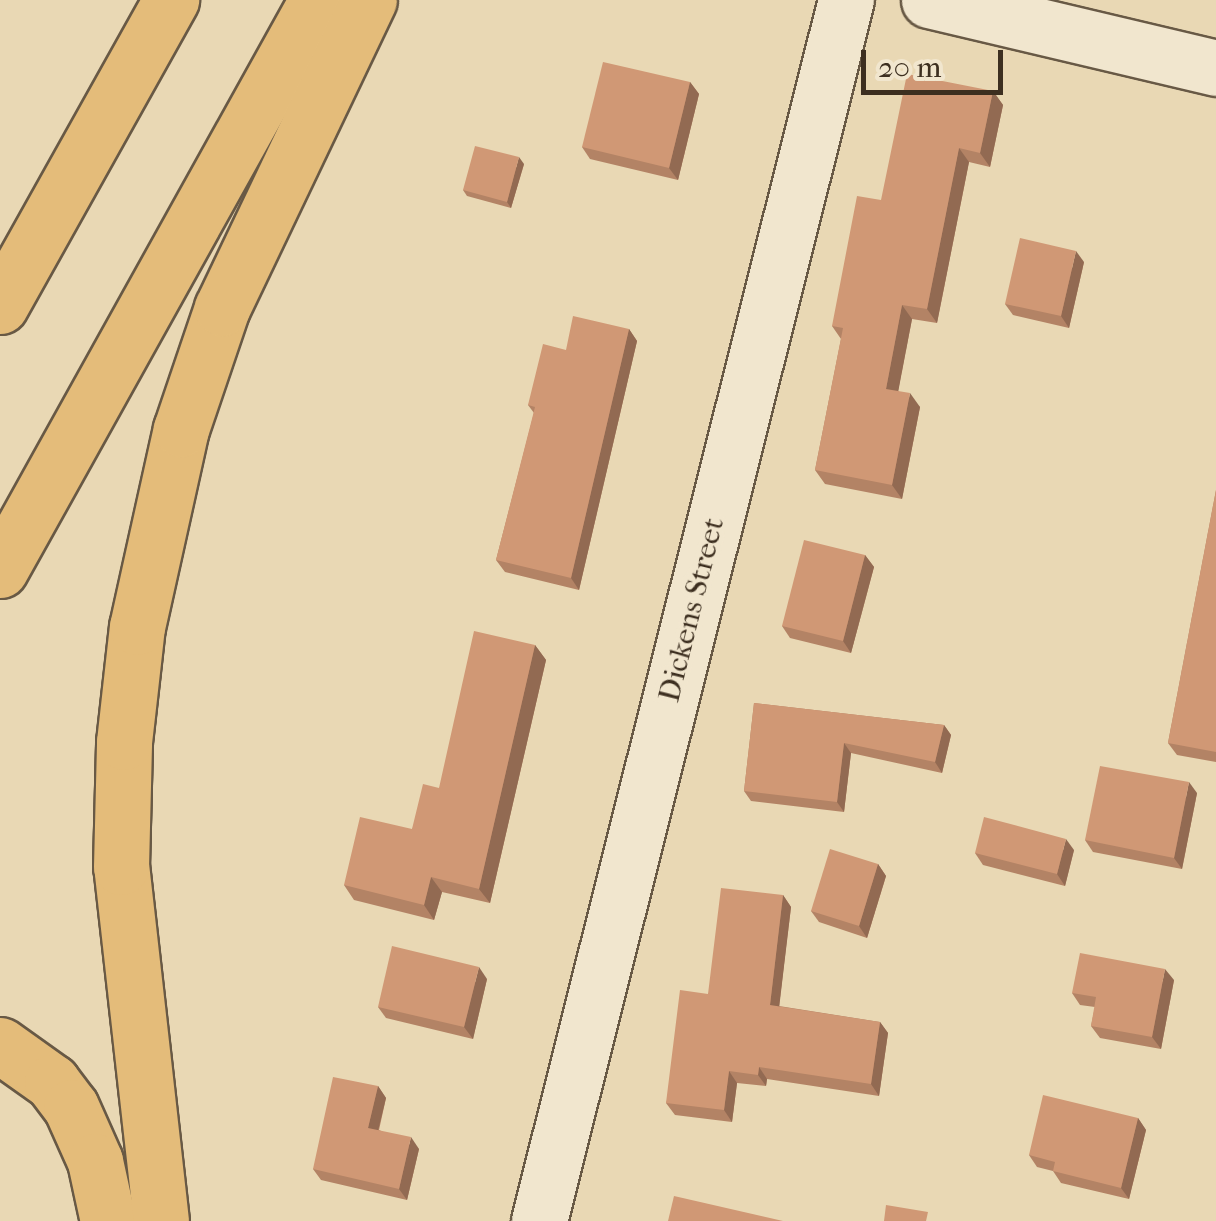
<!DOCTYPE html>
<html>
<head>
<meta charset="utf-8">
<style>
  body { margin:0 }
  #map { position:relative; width:1216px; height:1221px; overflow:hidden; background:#e9d8b4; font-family:"IM FELL French Canon",serif }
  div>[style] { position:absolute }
  .roads { filter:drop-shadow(2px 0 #685945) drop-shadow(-2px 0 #685945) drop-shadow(0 2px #685945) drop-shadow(0 -2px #685945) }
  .minor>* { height:55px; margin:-27.5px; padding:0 27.5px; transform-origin:27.5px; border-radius:27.5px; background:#f1e6ce }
  .motorway>* { height:55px; margin:-27.5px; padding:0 27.5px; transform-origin:27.5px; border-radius:27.5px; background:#e4bc7a }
  .wall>* { inset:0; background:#b38365 }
  .shaded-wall>* { inset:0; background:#926a52 }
  .building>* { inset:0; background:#d09875 }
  span { translate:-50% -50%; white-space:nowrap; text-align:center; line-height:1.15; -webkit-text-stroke:10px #f1e6ce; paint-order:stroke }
  .street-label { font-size:30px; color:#3d2f20 }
  .scale { position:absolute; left:861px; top:50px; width:142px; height:45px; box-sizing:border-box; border:5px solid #3d2f20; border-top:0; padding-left:12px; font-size:30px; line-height:35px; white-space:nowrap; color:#3d2f20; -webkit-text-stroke:8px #f1e6ce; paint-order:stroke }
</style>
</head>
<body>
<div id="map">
  <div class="roads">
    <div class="minor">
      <i style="left:929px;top:0;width:295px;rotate:13.3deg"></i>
      <i style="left:539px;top:1221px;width:1259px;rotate:-75.89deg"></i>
    </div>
    <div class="motorway">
      <i style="left:0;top:306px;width:351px;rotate:-60.8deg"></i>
      <i style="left:0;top:570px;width:652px;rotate:-60.92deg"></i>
      <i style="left:0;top:1045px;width:64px;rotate:35.4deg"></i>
      <i style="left:52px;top:1082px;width:31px;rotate:53deg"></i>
      <i style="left:71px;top:1107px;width:59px;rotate:66deg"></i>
      <i style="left:95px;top:1161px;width:61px;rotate:77.8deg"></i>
      <i style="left:161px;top:1221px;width:356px;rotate:-96.4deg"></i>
      <i style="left:121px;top:867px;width:125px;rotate:-88.6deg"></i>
      <i style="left:124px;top:742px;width:116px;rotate:-83.6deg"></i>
      <i style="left:137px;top:627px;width:203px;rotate:-77.5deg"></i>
      <i style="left:181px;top:429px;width:128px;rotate:-71.3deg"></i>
      <i style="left:222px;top:308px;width:341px;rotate:-64.5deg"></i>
    </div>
  </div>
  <div class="wall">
    <i style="clip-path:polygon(690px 82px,699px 94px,678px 180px,590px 159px,582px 147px)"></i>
    <i style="clip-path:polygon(993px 91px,1003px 105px,990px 167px,969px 162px,937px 323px,912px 319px,898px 391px,920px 407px,902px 499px,825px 484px,815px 470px,841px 339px,832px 326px)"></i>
    <i style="clip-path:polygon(524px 164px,511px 208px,467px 196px,463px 190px)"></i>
    <i style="clip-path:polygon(1084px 262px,1069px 328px,1013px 315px,1005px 304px)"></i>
    <i style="clip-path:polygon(629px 329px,637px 341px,579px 590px,505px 572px,496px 560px,534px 413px,528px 405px,566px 350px)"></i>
    <i style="clip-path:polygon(1216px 490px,1216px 762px,1177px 755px,1168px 743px)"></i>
    <i style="clip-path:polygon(865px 555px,874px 567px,851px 653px,790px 638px,782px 626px)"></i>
    <i style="clip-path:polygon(535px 645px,546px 660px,490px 903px,442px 892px,434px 920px,354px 900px,344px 885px,412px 829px)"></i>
    <i style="clip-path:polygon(754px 703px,944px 725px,951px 735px,942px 773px,851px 753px,844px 812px,751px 801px,744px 791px)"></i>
    <i style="clip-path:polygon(1197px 793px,1182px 869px,1093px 852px,1085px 840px)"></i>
    <i style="clip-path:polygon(1074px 850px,1065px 886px,983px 865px,975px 853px)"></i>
    <i style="clip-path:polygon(878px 864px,886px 876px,867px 938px,819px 922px,811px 911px)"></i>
    <i style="clip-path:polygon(783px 895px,791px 907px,779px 1006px,880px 1022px,888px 1033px,879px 1096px,767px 1079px,766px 1086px,737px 1083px,732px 1122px,675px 1115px,666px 1103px,708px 994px)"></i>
    <i style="clip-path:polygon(487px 979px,473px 1039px,386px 1018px,378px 1007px)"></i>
    <i style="clip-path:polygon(1174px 980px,1161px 1049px,1100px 1038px,1091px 1026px,1095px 1007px,1080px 1005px,1072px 993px)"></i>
    <i style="clip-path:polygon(378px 1086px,386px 1098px,379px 1130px,419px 1149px,407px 1200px,321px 1180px,313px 1169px)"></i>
    <i style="clip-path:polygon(1138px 1118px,1146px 1130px,1129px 1199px,1061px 1183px,1053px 1171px,1037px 1167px,1029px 1155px)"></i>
  </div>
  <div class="shaded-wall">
    <i style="clip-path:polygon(690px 82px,699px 94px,678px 180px,669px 168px)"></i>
    <i style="clip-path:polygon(993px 91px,1003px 105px,990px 167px,980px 153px)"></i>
    <i style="clip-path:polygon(959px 148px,969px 162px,937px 323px,927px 309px)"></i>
    <i style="clip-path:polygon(519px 157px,524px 164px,511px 208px,507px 202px)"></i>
    <i style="clip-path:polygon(1076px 251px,1084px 262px,1069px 328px,1061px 316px)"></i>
    <i style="clip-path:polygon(902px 305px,912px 319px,896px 403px,886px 389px)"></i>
    <i style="clip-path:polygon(629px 329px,637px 341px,579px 590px,571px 578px)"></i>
    <i style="clip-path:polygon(910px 393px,920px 407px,902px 499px,892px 485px)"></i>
    <i style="clip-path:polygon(865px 555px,874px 567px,851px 653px,843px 641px)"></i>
    <i style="clip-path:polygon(535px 645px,546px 660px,490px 903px,479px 889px)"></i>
    <i style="clip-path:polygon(944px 725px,951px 735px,942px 773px,935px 762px)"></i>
    <i style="clip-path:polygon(844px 743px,851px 753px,844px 812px,837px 802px)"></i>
    <i style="clip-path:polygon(1189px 782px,1197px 793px,1182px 869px,1174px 858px)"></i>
    <i style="clip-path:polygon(1066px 839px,1074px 850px,1065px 886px,1057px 874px)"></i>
    <i style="clip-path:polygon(878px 864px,886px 876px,867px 938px,859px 926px)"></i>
    <i style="clip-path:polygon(431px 877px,442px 892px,434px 920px,424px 905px)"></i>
    <i style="clip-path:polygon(783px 895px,791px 907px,778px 1017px,770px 1005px)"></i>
    <i style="clip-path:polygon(479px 967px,487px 979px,473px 1039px,464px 1027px)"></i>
    <i style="clip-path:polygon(1165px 969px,1174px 980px,1161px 1049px,1152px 1037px)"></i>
    <i style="clip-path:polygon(880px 1022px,888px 1033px,879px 1096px,871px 1084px)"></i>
    <i style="clip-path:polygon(759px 1067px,767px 1079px,766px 1086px,758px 1075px)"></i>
    <i style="clip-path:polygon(729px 1071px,737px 1083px,732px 1122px,724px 1110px)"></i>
    <i style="clip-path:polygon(378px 1086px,386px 1098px,376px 1139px,368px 1128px)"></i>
    <i style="clip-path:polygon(1138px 1118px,1146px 1130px,1129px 1199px,1121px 1188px)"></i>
    <i style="clip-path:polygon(411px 1137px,419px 1149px,407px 1200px,399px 1189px)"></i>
  </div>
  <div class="building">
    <i style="clip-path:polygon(603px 62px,690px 82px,669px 168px,582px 147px)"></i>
    <i style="clip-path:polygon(907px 74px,993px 91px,980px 153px,959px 148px,927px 309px,902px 305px,886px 389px,910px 393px,892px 485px,815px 470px,843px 328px,832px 326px,857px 196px,881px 200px)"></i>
    <i style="clip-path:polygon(475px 146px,519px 157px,507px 202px,463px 190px)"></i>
    <i style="clip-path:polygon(1020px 238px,1076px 251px,1061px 316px,1005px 304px)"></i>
    <i style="clip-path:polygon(573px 316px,629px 329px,571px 578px,496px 560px,535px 407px,528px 405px,543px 344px,566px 350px)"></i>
    <i style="clip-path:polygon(1216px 490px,1216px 752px,1168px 743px)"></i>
    <i style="clip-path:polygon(804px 540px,865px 555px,843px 641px,782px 626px)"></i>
    <i style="clip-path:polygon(474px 631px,535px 645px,479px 889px,431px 877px,424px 905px,344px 885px,360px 817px,412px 829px,423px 784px,439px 788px)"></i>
    <i style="clip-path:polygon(754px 703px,944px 725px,935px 762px,844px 743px,837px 802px,744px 791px)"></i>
    <i style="clip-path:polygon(1100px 766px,1189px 782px,1174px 858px,1085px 840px)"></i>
    <i style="clip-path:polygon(984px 817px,1066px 839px,1057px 874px,975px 853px)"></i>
    <i style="clip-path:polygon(830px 849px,878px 864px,859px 926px,811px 911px)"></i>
    <i style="clip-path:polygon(721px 888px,783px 895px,770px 1005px,880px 1022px,871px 1084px,759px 1067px,758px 1075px,729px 1071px,724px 1110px,666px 1103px,680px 990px,708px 994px)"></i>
    <i style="clip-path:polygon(392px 946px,479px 967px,464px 1027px,378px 1007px)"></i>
    <i style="clip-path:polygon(1080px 953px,1165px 969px,1152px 1037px,1091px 1026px,1096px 997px,1072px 993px)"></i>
    <i style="clip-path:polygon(333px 1077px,378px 1086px,368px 1128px,411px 1137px,399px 1189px,313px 1169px)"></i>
    <i style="clip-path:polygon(1043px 1095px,1138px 1118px,1121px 1188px,1053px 1171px,1055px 1162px,1029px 1155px)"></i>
    <i style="clip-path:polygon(674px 1196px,783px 1221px,668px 1221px)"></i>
    <i style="clip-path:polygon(886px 1205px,928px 1212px,926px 1221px,884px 1221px)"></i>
  </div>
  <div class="street-label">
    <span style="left:692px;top:610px;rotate:-76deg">Dickens Street</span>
  </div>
  <div class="scale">20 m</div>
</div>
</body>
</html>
